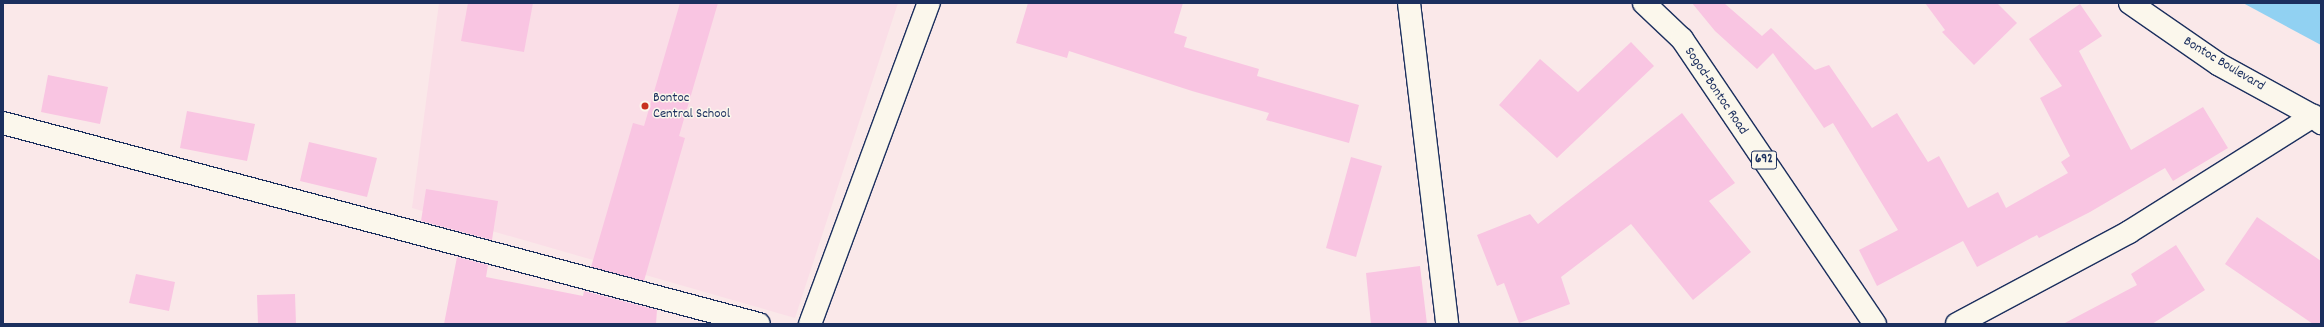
<!DOCTYPE html>
<html>
<head>
<meta charset="utf-8">
<style>
  body { margin:0 }
  #map { position:relative; width:2324px; height:327px; overflow:hidden; background:#fae8e9; font-family:Dekko,sans-serif }
  div>[style] { position:absolute }
  .built>* { inset:0; background:#fadee7 }
  .water>* { inset:0; background:#91d1f2 }
  .building>* { inset:0; background:#f9c5e2 }
  .roads { filter:drop-shadow(1px 0 #1b2f5e) drop-shadow(-1px 0 #1b2f5e) drop-shadow(0 1px #1b2f5e) drop-shadow(0 -1px #1b2f5e) }
  .minor>* { height:22px; margin:-11px; padding:0 11px; transform-origin:11px; border-radius:11px; background:#fbf7ec }
  .primary>* { height:22px; margin:-11px; padding:0 11px; transform-origin:11px; border-radius:11px; background:#fbf7ec }
  .dots>* { width:11px; height:11px; translate:-50% -50%; box-sizing:border-box; border:2px solid #fbf7ec; border-radius:50% }
  span { translate:-50% -50%; white-space:nowrap; text-align:center; line-height:1.15; -webkit-text-stroke:3px #fbf7ec; paint-order:stroke }
  .shield-label span { padding:1px 3px; background:#fbf7ec; border:1px solid; border-radius:3px; -webkit-text-stroke-width:0 }
  .shield-label { font-size:13px; color:#1b2f5e; font-weight:700 }
  .street-label { font-size:14px; color:#1b2f5e }
  .poi-label { font-size:14px; color:#1b2f5e }
  .left { translate:0 -50%; text-align:left }
  .frame { position:absolute; inset:0; border:4px solid #1b2f5e; pointer-events:none }
</style>
</head>
<body>
<div id="map">
  <div class="built">
    <i style="clip-path:polygon(439px 3px,898px 3px,795px 318px,412px 208px)"></i>
  </div>
  <div class="water">
    <i style="clip-path:polygon(2243px 3px,2321px 3px,2321px 45px)"></i>
  </div>
  <div class="building">
    <i style="clip-path:polygon(468px 3px,533px 3px,524px 52px,461px 41px)"></i>
    <i style="clip-path:polygon(680px 3px,718px 3px,679px 136px,685px 138px,644px 281px,591px 267px,633px 123px,644px 126px)"></i>
    <i style="clip-path:polygon(1028px 3px,1183px 3px,1174px 33px,1187px 37px,1184px 47px,1259px 69px,1257px 76px,1359px 105px,1349px 143px,1266px 120px,1269px 113px,1192px 91px,1069px 51px,1067px 58px,1016px 43px)"></i>
    <i style="clip-path:polygon(1692px 3px,1724px 3px,1762px 36px,1771px 28px,1815px 70px,1829px 65px,1872px 128px,1897px 113px,1928px 162px,1939px 156px,1968px 208px,1998px 192px,2006px 208px,2068px 173px,2061px 162px,2070px 156px,2040px 98px,2062px 86px,2029px 39px,2080px 4px,2102px 36px,2079px 51px,2131px 150px,2203px 107px,2228px 148px,2173px 181px,2165px 168px,2090px 212px,2039px 238px,2037px 235px,1977px 267px,1963px 241px,1877px 286px,1859px 250px,1898px 230px,1833px 123px,1824px 128px,1773px 53px,1757px 69px,1715px 31px)"></i>
    <i style="clip-path:polygon(1925px 3px,1997px 3px,2017px 23px,1974px 65px,1942px 32px,1945px 30px)"></i>
    <i style="clip-path:polygon(1631px 42px,1654px 66px,1557px 158px,1499px 105px,1540px 59px,1578px 92px)"></i>
    <i style="clip-path:polygon(48px 75px,108px 87px,100px 124px,41px 112px)"></i>
    <i style="clip-path:polygon(187px 111px,255px 124px,247px 161px,180px 148px)"></i>
    <i style="clip-path:polygon(1682px 113px,1735px 183px,1709px 201px,1751px 252px,1693px 300px,1631px 224px,1561px 277px,1570px 304px,1519px 323px,1504px 283px,1497px 286px,1477px 235px,1530px 214px,1538px 224px)"></i>
    <i style="clip-path:polygon(309px 142px,377px 158px,367px 197px,300px 181px)"></i>
    <i style="clip-path:polygon(1351px 157px,1382px 166px,1356px 257px,1326px 248px)"></i>
    <i style="clip-path:polygon(426px 189px,498px 201px,492px 240px,421px 221px)"></i>
    <i style="clip-path:polygon(2257px 217px,2321px 261px,2321px 324px,2313px 324px,2225px 264px)"></i>
    <i style="clip-path:polygon(2176px 245px,2205px 290px,2152px 324px,2063px 324px,2137px 285px,2131px 274px)"></i>
    <i style="clip-path:polygon(457px 257px,488px 265px,486px 277px,583px 296px,584px 291px,657px 310px,656px 324px,444px 324px)"></i>
    <i style="clip-path:polygon(1420px 266px,1427px 324px,1371px 324px,1366px 273px)"></i>
    <i style="clip-path:polygon(136px 274px,175px 282px,169px 311px,129px 303px)"></i>
    <i style="clip-path:polygon(295px 294px,296px 324px,258px 324px,257px 295px)"></i>
  </div>
  <div class="roads">
    <div class="minor">
      <i style="left:1409px;top:3px;width:323px;rotate:83.2deg"></i>
      <i style="left:2130px;top:3px;width:107px;rotate:34.7deg"></i>
      <i style="left:2218px;top:64px;width:108px;rotate:28.7deg"></i>
      <i style="left:2313px;top:116px;width:11px;rotate:41deg"></i>
      <i style="left:3px;top:123px;width:782px;rotate:14.89deg"></i>
      <i style="left:810px;top:324px;width:342px;rotate:-69.7deg"></i>
      <i style="left:1957px;top:324px;width:195px;rotate:-28.1deg"></i>
      <i style="left:2129px;top:232px;width:218px;rotate:-32.2deg"></i>
    </div>
    <div class="primary">
      <i style="left:1644px;top:3px;width:52px;rotate:43.5deg"></i>
      <i style="left:1682px;top:39px;width:344px;rotate:55.9deg"></i>
    </div>
  </div>
  <div class="dots">
    <i style="left:645px;top:106px;background:#c8321e"></i>
  </div>
  <div class="shield-label">
    <span style="left:1764px;top:160px">692</span>
  </div>
  <div class="street-label">
    <span style="left:2224px;top:64px;rotate:31deg">Bontoc Boulevard</span>
    <span style="left:1716px;top:91px;rotate:56deg">Sogod-Bontoc Road</span>
  </div>
  <div class="poi-label">
    <span class="left" style="left:653px;top:106px">Bontoc<br>Central School</span>
  </div>
  <div class="frame"></div>
</div>
</body>
</html>
